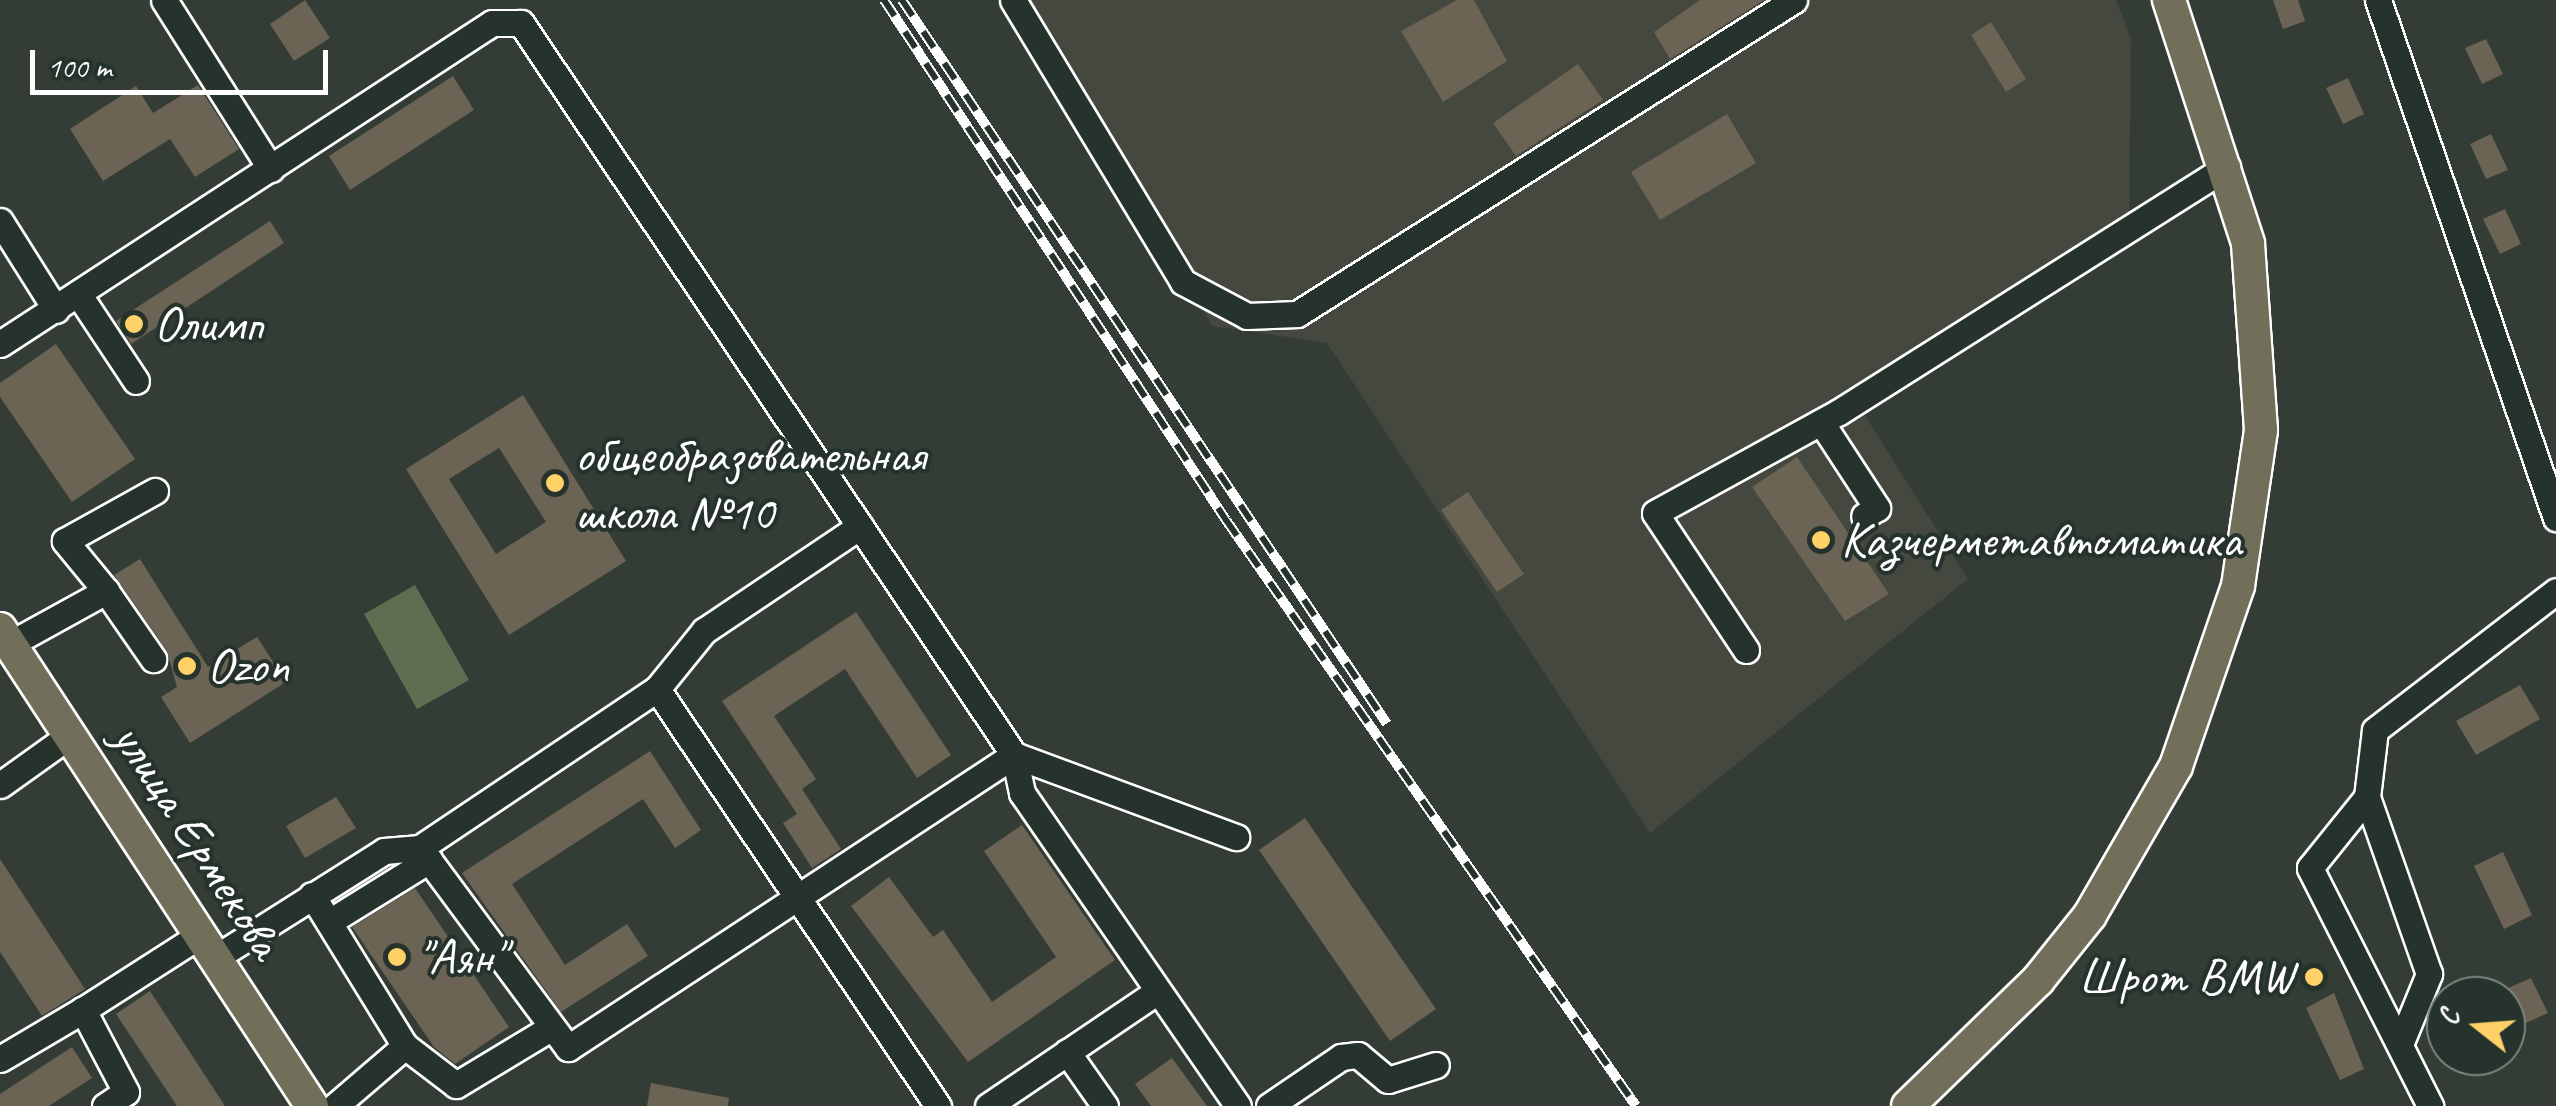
<!DOCTYPE html>
<html>
<head>
<meta charset="utf-8">
<style>
  body { margin:0 }
  #map { position:relative; width:2556px; height:1106px; overflow:hidden; background:#343d35; font-family:Caveat,sans-serif }
  div>[style] { position:absolute }
  .built>* { inset:0; background:#44483e }
  .green>* { inset:0; background:#5f6e50 }
  .building>* { inset:0; background:#6b6354 }
  .roads { filter:drop-shadow(2px 0 #fff) drop-shadow(-2px 0 #fff) drop-shadow(0 2px #fff) drop-shadow(0 -2px #fff) }
  .minor>* { height:25px; margin:-12.5px; padding:0 12.5px; transform-origin:12.5px; border-radius:12.5px; background:#26332d }
  .major>* { height:32px; margin:-16px; padding:0 16px; transform-origin:16px; border-radius:16px; background:#716e59 }
  .rail>* { height:10px; margin-top:-5px; transform-origin:0; background:repeating-linear-gradient(90deg,#26332d 0 19px,#fff 0 38px); box-sizing:border-box; border-block:2px solid #fff }
  .dots>* { width:28px; height:28px; translate:-50% -50%; box-sizing:border-box; border:5px solid #26332d; border-radius:50% }
  span { translate:-50% -50%; white-space:nowrap; text-align:center; line-height:1.15; -webkit-text-stroke:8px #26332d; paint-order:stroke }
  .poi-label { font-size:50px; color:#fff }
  .left { translate:0 -50%; text-align:left }
  .right { translate:-100% -50%; text-align:right }
  .street-label { font-size:50px; color:#fff }
  .north { position:absolute; left:2426px; top:976px; width:100px; height:100px; box-sizing:border-box; background:#26332d; border:2px solid #7d8581; border-radius:50%; rotate:287deg; font-size:28px; font-weight:700; line-height:40px; text-align:center; color:#fff }
  .north::after { content:''; display:block; margin:auto; width:35px; height:45px; background:#ffd166; clip-path:polygon(50% 0,100% 100%,50% 72%,0 100%) }
  .scale { position:absolute; left:30px; top:50px; width:298px; height:45px; box-sizing:border-box; border:5px solid #fff; border-top:0; padding-left:12px; font-size:30px; line-height:35px; white-space:nowrap; color:#fff; -webkit-text-stroke:8px #26332d; paint-order:stroke }
</style>
</head>
<body>
<div id="map">
  <div class="built">
    <i style="clip-path:polygon(1031px 0,2116px 0,2131px 39px,2129px 228px,1857px 403px,1968px 579px,1650px 833px,1327px 343px,1212px 326px)"></i>
  </div>
  <div class="green">
    <i style="clip-path:polygon(415px 585px,469px 680px,417px 709px,364px 614px)"></i>
  </div>
  <div class="building">
    <i style="clip-path:polygon(305px 0,330px 38px,294px 61px,270px 24px)"></i>
    <i style="clip-path:polygon(1457px 0,1474px 0,1507px 61px,1443px 102px,1401px 31px)"></i>
    <i style="clip-path:polygon(1700px 0,1764px 0,1670px 59px,1654px 32px)"></i>
    <i style="clip-path:polygon(2273px 0,2298px 0,2305px 21px,2283px 29px)"></i>
    <i style="clip-path:polygon(1991px 22px,2026px 79px,2006px 92px,1971px 35px)"></i>
    <i style="clip-path:polygon(2486px 39px,2503px 74px,2482px 84px,2465px 48px)"></i>
    <i style="clip-path:polygon(1578px 64px,1603px 100px,1516px 156px,1493px 123px)"></i>
    <i style="clip-path:polygon(453px 76px,474px 110px,350px 190px,329px 156px)"></i>
    <i style="clip-path:polygon(2348px 78px,2364px 114px,2343px 124px,2326px 88px)"></i>
    <i style="clip-path:polygon(198px 85px,239px 149px,195px 177px,170px 139px,103px 181px,70px 129px,136px 86px,153px 113px)"></i>
    <i style="clip-path:polygon(1727px 114px,1756px 163px,1660px 220px,1631px 172px)"></i>
    <i style="clip-path:polygon(2491px 134px,2508px 170px,2486px 179px,2470px 144px)"></i>
    <i style="clip-path:polygon(2505px 209px,2521px 244px,2500px 254px,2483px 219px)"></i>
    <i style="clip-path:polygon(270px 221px,284px 243px,131px 344px,116px 321px)"></i>
    <i style="clip-path:polygon(56px 344px,135px 459px,72px 502px,0 397px,0 383px)"></i>
    <i style="clip-path:polygon(evenodd,523px 395px,626px 561px,509px 635px,406px 469px,523px 395px,499px 448px,546px 522px,496px 554px,449px 479px,499px 448px)"></i>
    <i style="clip-path:polygon(1797px 457px,1889px 594px,1845px 621px,1752px 487px)"></i>
    <i style="clip-path:polygon(1468px 492px,1524px 574px,1497px 592px,1441px 510px)"></i>
    <i style="clip-path:polygon(140px 559px,208px 667px,257px 637px,286px 682px,190px 743px,161px 697px,177px 687px,167px 651px,114px 575px)"></i>
    <i style="clip-path:polygon(856px 612px,951px 755px,917px 778px,845px 669px,774px 716px,816px 779px,802px 789px,841px 849px,812px 868px,783px 823px,797px 814px,722px 701px)"></i>
    <i style="clip-path:polygon(2520px 685px,2540px 719px,2476px 755px,2456px 721px)"></i>
    <i style="clip-path:polygon(650px 751px,701px 830px,675px 848px,643px 799px,512px 884px,565px 965px,627px 924px,648px 956px,561px 1012px,462px 873px)"></i>
    <i style="clip-path:polygon(336px 797px,356px 828px,305px 858px,286px 826px)"></i>
    <i style="clip-path:polygon(1305px 818px,1436px 1009px,1390px 1041px,1259px 850px)"></i>
    <i style="clip-path:polygon(1022px 825px,1115px 960px,968px 1062px,851px 906px,889px 877px,933px 937px,943px 930px,992px 1002px,1056px 957px,984px 851px)"></i>
    <i style="clip-path:polygon(2503px 852px,2532px 915px,2504px 929px,2474px 866px)"></i>
    <i style="clip-path:polygon(0 859px,85px 989px,42px 1016px,0 952px)"></i>
    <i style="clip-path:polygon(415px 888px,509px 1027px,455px 1064px,434px 1047px,352px 927px)"></i>
    <i style="clip-path:polygon(2531px 978px,2548px 1013px,2506px 1032px,2506px 989px)"></i>
    <i style="clip-path:polygon(150px 991px,225px 1106px,177px 1106px,116px 1014px)"></i>
    <i style="clip-path:polygon(2334px 993px,2364px 1069px,2340px 1080px,2306px 1008px)"></i>
    <i style="clip-path:polygon(72px 1047px,92px 1078px,49px 1106px,0 1106px,0 1094px)"></i>
    <i style="clip-path:polygon(1172px 1058px,1207px 1106px,1151px 1106px,1135px 1084px)"></i>
    <i style="clip-path:polygon(651px 1083px,729px 1098px,728px 1106px,647px 1106px)"></i>
  </div>
  <div class="roads">
    <div class="minor">
      <i style="left:164px;top:0;width:200px;rotate:57.7deg"></i>
      <i style="left:1013px;top:0;width:329px;rotate:58.9deg"></i>
      <i style="left:1183px;top:282px;width:72px;rotate:28deg"></i>
      <i style="left:1247px;top:316px;width:50px;rotate:-2.3deg"></i>
      <i style="left:1297px;top:314px;width:588px;rotate:-32.28deg"></i>
      <i style="left:2378px;top:0;width:548px;rotate:71.04deg"></i>
      <i style="left:0;top:221px;width:105px;rotate:57.8deg"></i>
      <i style="left:79px;top:295px;width:103px;rotate:56.5deg"></i>
      <i style="left:0;top:344px;width:587px;rotate:-33.12deg"></i>
      <i style="left:492px;top:23px;width:29px"></i>
      <i style="left:521px;top:23px;width:883px;rotate:56.04deg"></i>
      <i style="left:1014px;top:755px;width:39px;rotate:78deg"></i>
      <i style="left:1022px;top:793px;width:380px;rotate:55.4deg"></i>
      <i style="left:1821px;top:422px;width:103px;rotate:56.9deg"></i>
      <i style="left:1877px;top:508px;width:15px;rotate:148deg"></i>
      <i style="left:106px;top:591px;width:65px;rotate:-129.4deg"></i>
      <i style="left:65px;top:541px;width:103px;rotate:-29.1deg"></i>
      <i style="left:10px;top:644px;width:110px;rotate:-28.9deg"></i>
      <i style="left:106px;top:591px;width:83px;rotate:55.3deg"></i>
      <i style="left:1746px;top:650px;width:164px;rotate:-123.6deg"></i>
      <i style="left:1655px;top:513px;width:210px;rotate:-28.8deg"></i>
      <i style="left:1839px;top:412px;width:459px;rotate:-32.3deg"></i>
      <i style="left:657px;top:689px;width:503px;rotate:56.03deg"></i>
      <i style="left:1014px;top:755px;width:237px;rotate:20.3deg"></i>
      <i style="left:0;top:785px;width:86px;rotate:-35.5deg"></i>
      <i style="left:2367px;top:797px;width:91px;rotate:128.8deg"></i>
      <i style="left:2310px;top:868px;width:267px;rotate:63.2deg"></i>
      <i style="left:420px;top:848px;width:249px;rotate:53.5deg"></i>
      <i style="left:568px;top:1048px;width:534px;rotate:-33.3deg"></i>
      <i style="left:312px;top:895px;width:177px;rotate:58.4deg"></i>
      <i style="left:405px;top:1046px;width:92px;rotate:139.4deg"></i>
      <i style="left:329px;top:922px;width:118px;rotate:-31.8deg"></i>
      <i style="left:215px;top:958px;width:200px;rotate:-32.3deg"></i>
      <i style="left:384px;top:851px;width:36px;rotate:-5deg"></i>
      <i style="left:420px;top:848px;width:285px;rotate:-33.9deg"></i>
      <i style="left:657px;top:689px;width:75px;rotate:-51deg"></i>
      <i style="left:704px;top:631px;width:188px;rotate:-33.9deg"></i>
      <i style="left:2401px;top:1042px;width:74px;rotate:-67.6deg"></i>
      <i style="left:2429px;top:974px;width:188px;rotate:-109.3deg"></i>
      <i style="left:2367px;top:797px;width:67px;rotate:-83.2deg"></i>
      <i style="left:2375px;top:730px;width:228px;rotate:-37.5deg"></i>
      <i style="left:405px;top:1046px;width:64px;rotate:37.4deg"></i>
      <i style="left:456px;top:1085px;width:109px;rotate:-31.1deg"></i>
      <i style="left:1067px;top:1052px;width:66px;rotate:54.9deg"></i>
      <i style="left:0;top:1059px;width:96px;rotate:-30.6deg"></i>
      <i style="left:105px;top:1106px;width:25px;rotate:-34deg"></i>
      <i style="left:126px;top:1092px;width:93px;rotate:-117.7deg"></i>
      <i style="left:83px;top:1010px;width:139px;rotate:-32.7deg"></i>
      <i style="left:988px;top:1106px;width:202px;rotate:-34.1deg"></i>
      <i style="left:1269px;top:1106px;width:87px;rotate:-34.2deg"></i>
      <i style="left:1341px;top:1057px;width:17px;rotate:-7deg"></i>
      <i style="left:1358px;top:1055px;width:39px;rotate:40deg"></i>
      <i style="left:1388px;top:1080px;width:50px;rotate:-17.4deg"></i>
    </div>
    <div class="major">
      <i style="left:0;top:629px;width:570px;rotate:56.81deg"></i>
      <i style="left:1908px;top:1106px;width:181px;rotate:-44.1deg"></i>
      <i style="left:2038px;top:980px;width:83px;rotate:-51.3deg"></i>
      <i style="left:2090px;top:915px;width:172px;rotate:-60deg"></i>
      <i style="left:2176px;top:766px;width:190px;rotate:-71deg"></i>
      <i style="left:2238px;top:586px;width:158px;rotate:-81.6deg"></i>
      <i style="left:2261px;top:430px;width:187px;rotate:-94deg"></i>
      <i style="left:2248px;top:243px;width:256px;rotate:-108deg"></i>
    </div>
  </div>
  <div class="rail">
    <i style="left:884px;top:0;width:622px;rotate:56.67deg"></i>
    <i style="left:1226px;top:520px;width:715px;rotate:55.02deg"></i>
    <i style="left:902px;top:0;width:871px;rotate:56.18deg"></i>
  </div>
  <div class="dots">
    <i style="left:134px;top:324px;background:#ffd166"></i>
    <i style="left:555px;top:483px;background:#ffd166"></i>
    <i style="left:1821px;top:540px;background:#ffd166"></i>
    <i style="left:187px;top:666px;background:#ffd166"></i>
    <i style="left:397px;top:957px;background:#ffd166"></i>
    <i style="left:2314px;top:977px;background:#ffd166"></i>
  </div>
  <div class="poi-label">
    <span class="left" style="left:154px;top:324px">Олимп</span>
    <span class="left" style="left:575px;top:483px">общеобразовательная<br>школа №10</span>
    <span class="left" style="left:1841px;top:540px">Казчерметавтоматика</span>
    <span class="left" style="left:207px;top:666px">Ozon</span>
    <span class="left" style="left:417px;top:957px">"Аян"</span>
    <span class="right" style="left:2294px;top:977px">Шрот BMW</span>
  </div>
  <div class="street-label">
    <span style="left:198px;top:840px;rotate:57deg">улица Ермекова</span>
  </div>
  <div class="north">С</div>
  <div class="scale">100 m</div>
</div>
</body>
</html>
